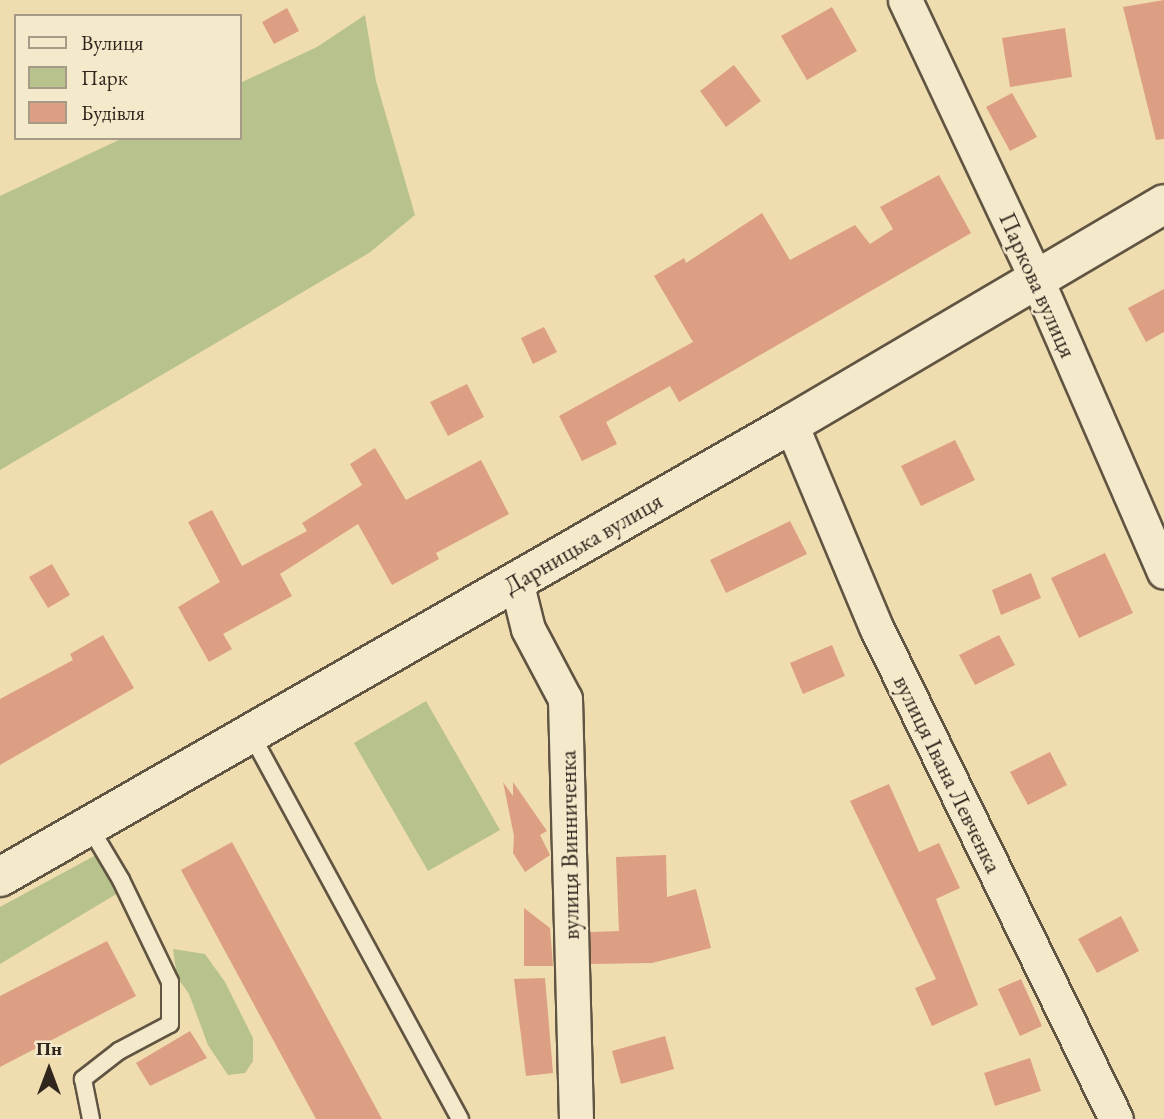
<!DOCTYPE html>
<html>
<head>
<meta charset="utf-8">
<style>
  body { margin:0 }
  #map { position:relative; width:1164px; height:1119px; overflow:hidden; background:#efddaf; font-family:"EB Garamond",serif }
  div>[style] { position:absolute }
  .green>* { inset:0; background:#b7c28c }
  .building>* { inset:0; background:#dd9f83 }
  .roads { filter:drop-shadow(2px 0 #605442) drop-shadow(-2px 0 #605442) drop-shadow(0 2px #605442) drop-shadow(0 -2px #605442) }
  .service>* { height:16px; margin:-8px; padding:0 8px; transform-origin:8px; border-radius:8px; background:#f5e9cb }
  .minor>* { height:33px; margin:-16.5px; padding:0 16.5px; transform-origin:16.5px; border-radius:16.5px; background:#f5e9cb }
  .tertiary>* { height:38px; margin:-19px; padding:0 19px; transform-origin:19px; border-radius:19px; background:#f5e9cb }
  span { translate:-50% -50%; white-space:nowrap; text-align:center; line-height:1.15; -webkit-text-stroke:5px #f5e9cb; paint-order:stroke }
  .street-label { font-size:24px; color:#30261e }
  .legend { position:absolute; left:14px; top:14px; width:228px; height:126px; box-sizing:border-box; background:#f5e9cb; border:2px solid #a69b86; margin:0; padding:9px 12px; list-style:none; font-size:21px; color:#30261e }
  .legend li { display:flex; align-items:center; gap:14px; height:35px }
  .legend b { width:35px; border:2px solid #a69b86 }
  .north { position:absolute; left:14px; top:1035px; width:70px; height:70px; -webkit-text-stroke:5px #f5e9cb; paint-order:stroke; rotate:0deg; font-size:19px; font-weight:700; line-height:28px; text-align:center; color:#30261e }
  .north::after { content:''; display:block; margin:auto; width:24px; height:32px; background:#30261e; clip-path:polygon(50% 0,100% 100%,50% 72%,0 100%) }
</style>
</head>
<body>
<div id="map">
  <div class="green">
    <i style="clip-path:polygon(365px 15px,376px 81px,415px 215px,369px 253px,0 470px,0 196px,123px 138px,240px 138px,240px 83px,317px 47px)"></i>
    <i style="clip-path:polygon(426px 701px,500px 830px,428px 871px,354px 743px)"></i>
    <i style="clip-path:polygon(96px 855px,118px 893px,0 964px,0 907px)"></i>
    <i style="clip-path:polygon(173px 949px,205px 954px,225px 982px,253px 1038px,253px 1061px,245px 1073px,228px 1075px,208px 1045px,189px 994px,177px 977px)"></i>
  </div>
  <div class="building">
    <i style="clip-path:polygon(1164px 0,1164px 139px,1156px 140px,1123px 7px)"></i>
    <i style="clip-path:polygon(832px 7px,857px 51px,807px 80px,781px 36px)"></i>
    <i style="clip-path:polygon(287px 8px,299px 31px,274px 44px,262px 22px)"></i>
    <i style="clip-path:polygon(1065px 28px,1072px 77px,1010px 87px,1002px 38px)"></i>
    <i style="clip-path:polygon(734px 65px,761px 101px,726px 127px,700px 91px)"></i>
    <i style="clip-path:polygon(1012px 93px,1037px 137px,1010px 151px,986px 107px)"></i>
    <i style="clip-path:polygon(939px 175px,971px 233px,679px 402px,670px 386px,606px 422px,617px 444px,582px 461px,559px 416px,693px 342px,654px 276px,684px 258px,686px 263px,762px 213px,790px 260px,855px 225px,870px 244px,893px 229px,880px 207px)"></i>
    <i style="clip-path:polygon(1164px 289px,1164px 332px,1146px 342px,1128px 308px)"></i>
    <i style="clip-path:polygon(544px 327px,557px 352px,533px 364px,521px 338px)"></i>
    <i style="clip-path:polygon(467px 384px,484px 417px,448px 436px,430px 402px)"></i>
    <i style="clip-path:polygon(955px 440px,975px 480px,921px 506px,901px 466px)"></i>
    <i style="clip-path:polygon(375px 448px,406px 500px,481px 460px,509px 514px,436px 553px,439px 559px,392px 585px,358px 524px,280px 574px,292px 596px,223px 634px,232px 649px,209px 662px,178px 607px,220px 582px,188px 522px,212px 510px,242px 566px,307px 531px,302px 523px,362px 485px,350px 464px)"></i>
    <i style="clip-path:polygon(790px 521px,807px 554px,726px 593px,710px 560px)"></i>
    <i style="clip-path:polygon(1105px 553px,1133px 613px,1079px 638px,1051px 578px)"></i>
    <i style="clip-path:polygon(52px 564px,70px 595px,48px 608px,29px 577px)"></i>
    <i style="clip-path:polygon(1031px 573px,1041px 598px,1001px 615px,992px 590px)"></i>
    <i style="clip-path:polygon(103px 635px,134px 688px,0 765px,0 699px,73px 660px,70px 654px)"></i>
    <i style="clip-path:polygon(999px 635px,1015px 665px,975px 685px,959px 655px)"></i>
    <i style="clip-path:polygon(832px 645px,845px 676px,803px 694px,790px 663px)"></i>
    <i style="clip-path:polygon(1050px 752px,1067px 785px,1028px 805px,1010px 772px)"></i>
    <i style="clip-path:polygon(503px 782px,513px 796px,513px 782px,547px 831px,540px 835px,550px 855px,525px 872px,513px 853px,514px 836px)"></i>
    <i style="clip-path:polygon(889px 784px,919px 852px,939px 843px,960px 888px,936px 899px,978px 1005px,932px 1026px,915px 988px,936px 979px,850px 801px)"></i>
    <i style="clip-path:polygon(232px 842px,382px 1119px,316px 1119px,181px 870px)"></i>
    <i style="clip-path:polygon(666px 855px,667px 897px,696px 889px,711px 948px,652px 963px,591px 964px,590px 932px,619px 931px,616px 857px)"></i>
    <i style="clip-path:polygon(524px 908px,550px 928px,553px 966px,524px 966px)"></i>
    <i style="clip-path:polygon(1121px 916px,1139px 951px,1097px 973px,1078px 939px)"></i>
    <i style="clip-path:polygon(107px 941px,136px 996px,0 1067px,0 996px)"></i>
    <i style="clip-path:polygon(545px 978px,553px 1073px,526px 1076px,514px 979px)"></i>
    <i style="clip-path:polygon(1021px 979px,1042px 1026px,1020px 1036px,998px 989px)"></i>
    <i style="clip-path:polygon(190px 1031px,207px 1058px,150px 1086px,136px 1063px)"></i>
    <i style="clip-path:polygon(665px 1036px,674px 1069px,621px 1084px,612px 1051px)"></i>
    <i style="clip-path:polygon(1030px 1058px,1041px 1091px,995px 1106px,984px 1073px)"></i>
  </div>
  <div class="roads">
    <div class="service">
      <i style="left:251px;top:734px;width:438px;rotate:61.5deg"></i>
      <i style="left:89px;top:826px;width:63px;rotate:59.3deg"></i>
      <i style="left:121px;top:880px;width:113px;rotate:64.3deg"></i>
      <i style="left:170px;top:982px;width:42px;rotate:90deg"></i>
      <i style="left:170px;top:1024px;width:58px;rotate:152.1deg"></i>
      <i style="left:119px;top:1051px;width:46px;rotate:142.1deg"></i>
      <i style="left:83px;top:1079px;width:41px;rotate:78.7deg"></i>
    </div>
    <div class="minor">
      <i style="left:905px;top:0;width:310px;rotate:64.8deg"></i>
      <i style="left:1037px;top:280px;width:318px;rotate:66.5deg"></i>
      <i style="left:791px;top:424px;width:220px;rotate:67.3deg"></i>
      <i style="left:876px;top:627px;width:547px;rotate:64deg"></i>
      <i style="left:516px;top:581px;width:49px;rotate:76deg"></i>
      <i style="left:528px;top:629px;width:79px;rotate:62.1deg"></i>
      <i style="left:565px;top:699px;width:420px;rotate:88.5deg"></i>
    </div>
    <div class="tertiary">
      <i style="left:0;top:877px;width:912px;rotate:-29.8deg"></i>
      <i style="left:791px;top:424px;width:433px;rotate:-30.5deg"></i>
    </div>
  </div>
  <div class="street-label">
    <span style="left:1038px;top:285px;rotate:66deg">Паркова вулиця</span>
    <span style="left:583px;top:543px;rotate:-30deg">Дарницька вулиця</span>
    <span style="left:948px;top:774px;rotate:64deg">вулиця Івана Левченка</span>
    <span style="left:569px;top:845px;rotate:-91deg">вулиця Винниченка</span>
  </div>
  <ul class="legend">
  <li><b style="height:9px;background:#f5e9cb"></b>Вулиця</li>
  <li><b style="height:19px;background:#b7c28c"></b>Парк</li>
  <li><b style="height:19px;background:#dd9f83"></b>Будівля</li>
  </ul>
  <div class="north">Пн</div>
</div>
</body>
</html>
